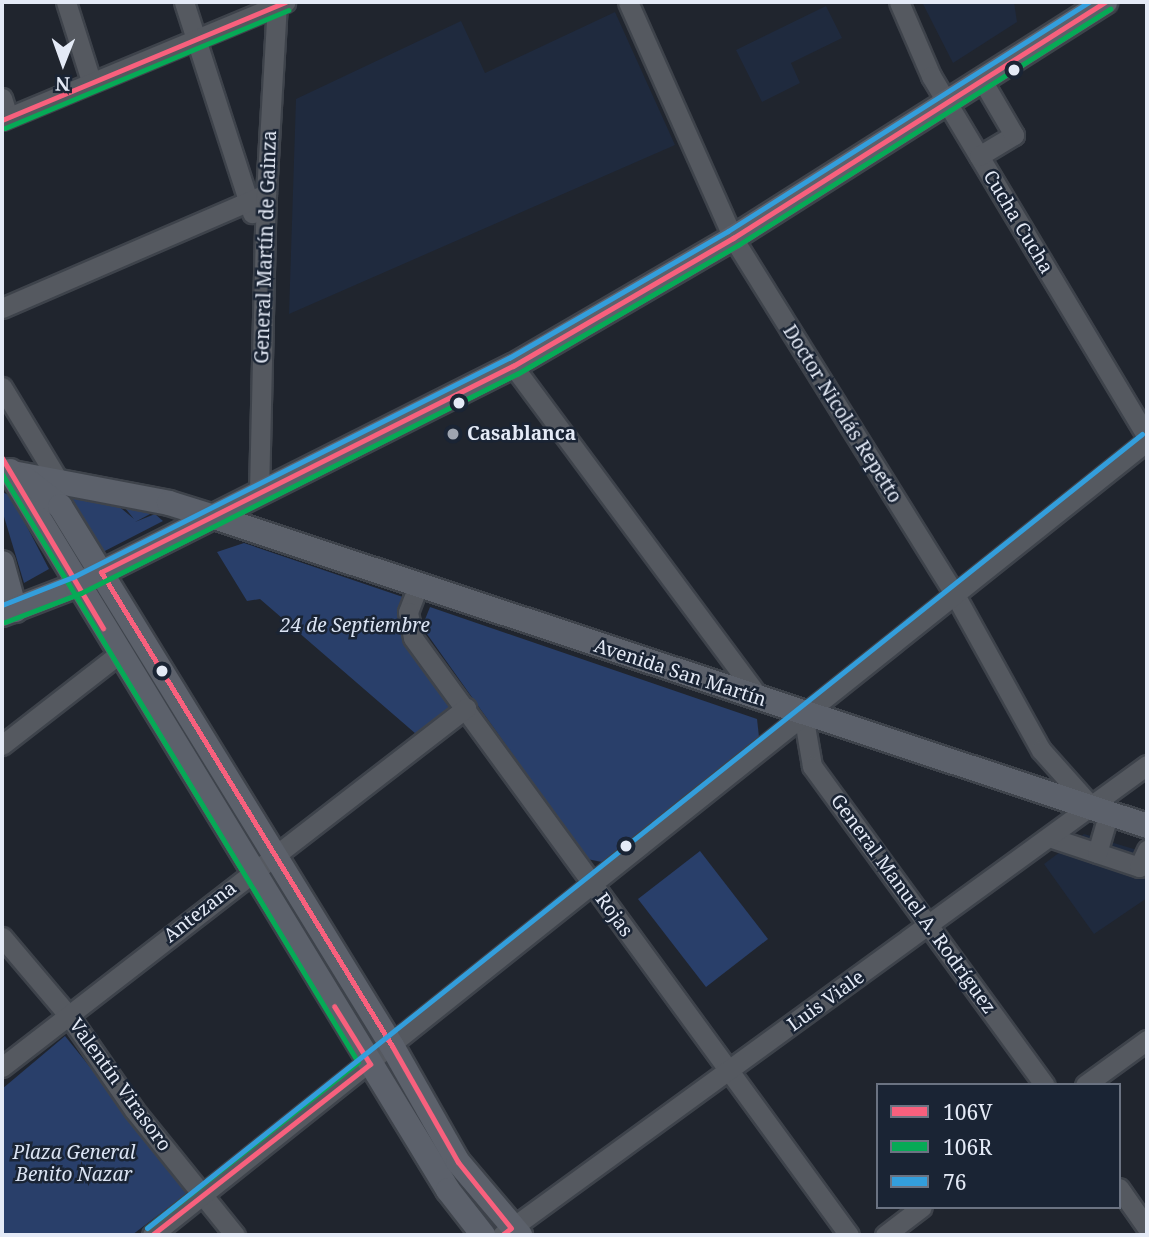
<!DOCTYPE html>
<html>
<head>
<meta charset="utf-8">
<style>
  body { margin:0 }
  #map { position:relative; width:1149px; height:1237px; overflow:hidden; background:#20252e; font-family:"Noto Serif",serif }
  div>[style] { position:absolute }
  .built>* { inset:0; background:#1f2a3e }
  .green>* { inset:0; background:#293f6a }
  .roads { filter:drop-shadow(2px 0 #3e434b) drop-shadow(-2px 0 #3e434b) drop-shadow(0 2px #3e434b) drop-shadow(0 -2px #3e434b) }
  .minor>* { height:19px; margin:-9.5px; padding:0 9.5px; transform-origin:9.5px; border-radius:9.5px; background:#555960 }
  .major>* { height:24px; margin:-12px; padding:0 12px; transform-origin:12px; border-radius:12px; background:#5c616b }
  .bus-1>* { height:5px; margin:-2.5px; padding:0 2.5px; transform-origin:2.5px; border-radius:2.5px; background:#f8607d }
  .bus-2>* { height:5px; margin:-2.5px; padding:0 2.5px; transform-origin:2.5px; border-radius:2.5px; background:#06aa56 }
  .bus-3>* { height:5px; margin:-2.5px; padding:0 2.5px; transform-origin:2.5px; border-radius:2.5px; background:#339edc }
  .dots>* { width:19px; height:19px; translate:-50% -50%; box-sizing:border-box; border:4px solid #1a2434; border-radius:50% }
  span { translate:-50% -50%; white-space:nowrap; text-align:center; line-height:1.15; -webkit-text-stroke:5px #1a2434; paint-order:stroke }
  .street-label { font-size:19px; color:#e4eaf6 }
  .poi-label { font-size:19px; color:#e4eaf6; font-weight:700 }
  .left { translate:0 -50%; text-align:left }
  .park-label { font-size:19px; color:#dae3f3; font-style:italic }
  .frame { position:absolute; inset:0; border:4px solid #e4eaf6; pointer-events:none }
  .legend { position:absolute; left:876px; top:1083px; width:245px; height:126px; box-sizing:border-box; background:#1a2434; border:2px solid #6b7382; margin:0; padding:9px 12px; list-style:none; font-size:21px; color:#e4eaf6 }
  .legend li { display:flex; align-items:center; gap:14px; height:35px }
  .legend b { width:35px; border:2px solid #6b7382 }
  .north { position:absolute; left:28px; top:28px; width:70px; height:70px; -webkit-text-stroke:5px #1a2434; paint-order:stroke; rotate:181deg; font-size:19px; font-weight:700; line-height:28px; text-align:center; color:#e4eaf6 }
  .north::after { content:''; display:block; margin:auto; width:24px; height:32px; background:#e4eaf6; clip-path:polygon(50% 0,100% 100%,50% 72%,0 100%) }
</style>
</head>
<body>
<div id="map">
  <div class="built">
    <i style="clip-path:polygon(922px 2px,1014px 2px,1017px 22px,953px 63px)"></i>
    <i style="clip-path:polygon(826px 6px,842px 38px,791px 63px,800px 83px,762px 102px,736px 50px)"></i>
    <i style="clip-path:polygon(615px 12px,675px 145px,289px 314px,296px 99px,461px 21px,485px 73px)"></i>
    <i style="clip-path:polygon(1084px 834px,1147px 853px,1147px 898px,1094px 934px,1044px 864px)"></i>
  </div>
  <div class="green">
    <i style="clip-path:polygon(60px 491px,116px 504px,134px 519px,121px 503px,152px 513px,135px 522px,155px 514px,163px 521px,99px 554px)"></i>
    <i style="clip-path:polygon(2px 492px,11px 496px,49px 569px,24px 583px,2px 510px)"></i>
    <i style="clip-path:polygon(244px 543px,403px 597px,399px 622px,455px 706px,416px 734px,260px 599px,247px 601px,217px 552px)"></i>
    <i style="clip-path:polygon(430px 607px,757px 719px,759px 737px,602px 862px,587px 859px,422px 627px)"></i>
    <i style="clip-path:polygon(700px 851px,768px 939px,706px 987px,638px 899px)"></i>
    <i style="clip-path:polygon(65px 1036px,190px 1191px,132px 1235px,2px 1235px,2px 1089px)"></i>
  </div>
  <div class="roads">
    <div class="minor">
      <i style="left:66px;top:2px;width:83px;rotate:72.4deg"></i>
      <i style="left:184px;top:2px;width:222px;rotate:72.1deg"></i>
      <i style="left:628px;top:2px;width:258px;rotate:66deg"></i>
      <i style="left:733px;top:238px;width:420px;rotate:58.1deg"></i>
      <i style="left:955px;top:595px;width:177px;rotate:61deg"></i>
      <i style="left:1041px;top:750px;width:75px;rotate:48.2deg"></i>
      <i style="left:899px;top:2px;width:81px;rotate:66.6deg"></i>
      <i style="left:931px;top:76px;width:421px;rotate:59.1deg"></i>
      <i style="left:2px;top:98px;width:20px;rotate:72deg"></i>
      <i style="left:2px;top:120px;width:307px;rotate:-22.6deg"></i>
      <i style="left:979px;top:156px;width:41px;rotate:-31deg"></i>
      <i style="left:1014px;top:135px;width:64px;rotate:-120.2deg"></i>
      <i style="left:2px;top:308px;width:288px;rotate:-23.4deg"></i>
      <i style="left:513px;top:366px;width:416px;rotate:53.4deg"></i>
      <i style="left:2px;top:387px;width:109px;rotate:58.9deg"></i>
      <i style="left:259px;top:493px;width:299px;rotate:-88.7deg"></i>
      <i style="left:266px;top:194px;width:192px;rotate:-86.7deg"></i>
      <i style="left:418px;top:586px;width:28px;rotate:111deg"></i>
      <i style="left:408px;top:612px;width:26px;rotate:79deg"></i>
      <i style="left:413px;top:638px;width:739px;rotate:53.86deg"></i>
      <i style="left:803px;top:714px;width:53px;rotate:80.2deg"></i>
      <i style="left:812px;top:766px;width:395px;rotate:53.9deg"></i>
      <i style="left:2px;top:745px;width:148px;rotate:-37.9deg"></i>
      <i style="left:1049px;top:837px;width:95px;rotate:18.4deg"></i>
      <i style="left:1139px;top:867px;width:19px;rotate:-65deg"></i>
      <i style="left:1097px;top:853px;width:43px;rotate:-73.7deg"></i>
      <i style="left:2px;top:937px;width:104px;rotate:49.7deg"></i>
      <i style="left:69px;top:1016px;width:114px;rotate:55.3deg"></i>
      <i style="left:134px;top:1110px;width:161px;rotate:51.1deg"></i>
      <i style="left:2px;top:1067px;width:587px;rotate:-37.73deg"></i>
      <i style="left:1085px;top:1085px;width:77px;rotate:-36deg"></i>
      <i style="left:1119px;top:1188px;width:49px;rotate:55deg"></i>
      <i style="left:152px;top:1235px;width:1273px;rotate:-38.59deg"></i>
      <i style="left:502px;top:1235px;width:798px;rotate:-36.08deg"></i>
      <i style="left:885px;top:1235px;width:46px;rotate:-37.1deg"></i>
    </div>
    <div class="major">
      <i style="left:2px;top:471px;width:170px;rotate:10.8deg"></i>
      <i style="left:169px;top:503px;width:47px;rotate:17.3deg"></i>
      <i style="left:214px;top:517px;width:983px;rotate:18.32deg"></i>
      <i style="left:10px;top:471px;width:842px;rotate:58.65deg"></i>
      <i style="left:448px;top:1190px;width:57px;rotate:52.1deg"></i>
      <i style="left:24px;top:478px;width:46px;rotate:37.9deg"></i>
      <i style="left:60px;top:506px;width:634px;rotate:58.42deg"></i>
      <i style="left:392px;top:1046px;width:133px;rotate:60.4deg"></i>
      <i style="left:458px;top:1162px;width:96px;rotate:49.7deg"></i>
      <i style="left:2px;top:563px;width:49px;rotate:74.5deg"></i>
      <i style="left:2px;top:614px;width:80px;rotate:-21.1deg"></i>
      <i style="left:77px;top:585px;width:488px;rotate:-26.7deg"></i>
      <i style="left:513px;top:366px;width:255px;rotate:-30.2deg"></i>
      <i style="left:733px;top:238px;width:441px;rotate:-32.4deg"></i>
    </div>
  </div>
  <div class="bus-1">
    <i style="left:2px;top:120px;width:307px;rotate:-22.6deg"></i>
    <i style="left:2px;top:458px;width:198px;rotate:59.3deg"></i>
    <i style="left:152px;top:1235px;width:277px;rotate:-38.1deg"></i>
    <i style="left:370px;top:1064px;width:68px;rotate:-121.8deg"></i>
    <i style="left:502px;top:1235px;width:11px;rotate:-38deg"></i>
    <i style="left:511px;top:1228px;width:85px;rotate:-128.8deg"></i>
    <i style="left:458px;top:1162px;width:133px;rotate:-119.6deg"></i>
    <i style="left:392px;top:1046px;width:556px;rotate:-121.55deg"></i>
    <i style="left:101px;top:572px;width:461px;rotate:-26.6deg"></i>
    <i style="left:513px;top:366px;width:255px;rotate:-30.2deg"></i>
    <i style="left:733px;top:238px;width:441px;rotate:-32.4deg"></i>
  </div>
  <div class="bus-2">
    <i style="left:5px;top:128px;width:307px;rotate:-22.6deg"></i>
    <i style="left:2px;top:474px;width:687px;rotate:58.81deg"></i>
    <i style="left:358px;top:1062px;width:268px;rotate:141.8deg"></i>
    <i style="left:5px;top:622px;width:81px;rotate:-20.9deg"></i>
    <i style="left:81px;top:593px;width:488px;rotate:-26.7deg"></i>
    <i style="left:517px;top:374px;width:256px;rotate:-30.3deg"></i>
    <i style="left:738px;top:245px;width:441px;rotate:-32.4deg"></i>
  </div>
  <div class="bus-3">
    <i style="left:2px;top:605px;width:76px;rotate:-21.5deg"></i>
    <i style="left:73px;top:577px;width:488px;rotate:-26.7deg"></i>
    <i style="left:509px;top:358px;width:253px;rotate:-30.1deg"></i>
    <i style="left:728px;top:231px;width:428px;rotate:-32.4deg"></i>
    <i style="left:147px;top:1228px;width:1273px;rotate:-38.59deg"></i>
  </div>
  <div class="dots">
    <i style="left:1014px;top:70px;background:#e4eaf6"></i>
    <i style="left:459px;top:403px;background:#e4eaf6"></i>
    <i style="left:453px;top:434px;background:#9fa5b0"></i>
    <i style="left:162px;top:671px;background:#e4eaf6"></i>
    <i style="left:626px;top:846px;background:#e4eaf6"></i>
  </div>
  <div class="street-label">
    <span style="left:1018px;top:222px;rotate:59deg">Cucha Cucha</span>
    <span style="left:266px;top:247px;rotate:-88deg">General Martín de Gainza</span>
    <span style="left:842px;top:414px;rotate:58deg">Doctor Nicolás Repetto</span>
    <span style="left:680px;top:673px;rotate:18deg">Avenida San Martín</span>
    <span style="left:913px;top:904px;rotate:54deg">General Manuel A. Rodríguez</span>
    <span style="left:200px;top:912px;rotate:-38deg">Antezana</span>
    <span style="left:614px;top:915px;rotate:54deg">Rojas</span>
    <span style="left:826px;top:1001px;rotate:-36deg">Luis Viale</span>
    <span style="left:120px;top:1085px;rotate:54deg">Valentín Virasoro</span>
  </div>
  <div class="poi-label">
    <span class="left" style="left:467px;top:434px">Casablanca</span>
  </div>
  <div class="park-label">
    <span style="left:355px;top:626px">24 de Septiembre</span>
    <span style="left:74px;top:1164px">Plaza General<br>Benito Nazar</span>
  </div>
  <div class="frame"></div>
  <ul class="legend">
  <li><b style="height:9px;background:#f8607d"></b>106V</li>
  <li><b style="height:9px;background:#06aa56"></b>106R</li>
  <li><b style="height:9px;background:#339edc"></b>76</li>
  </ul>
  <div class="north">N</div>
</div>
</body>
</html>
